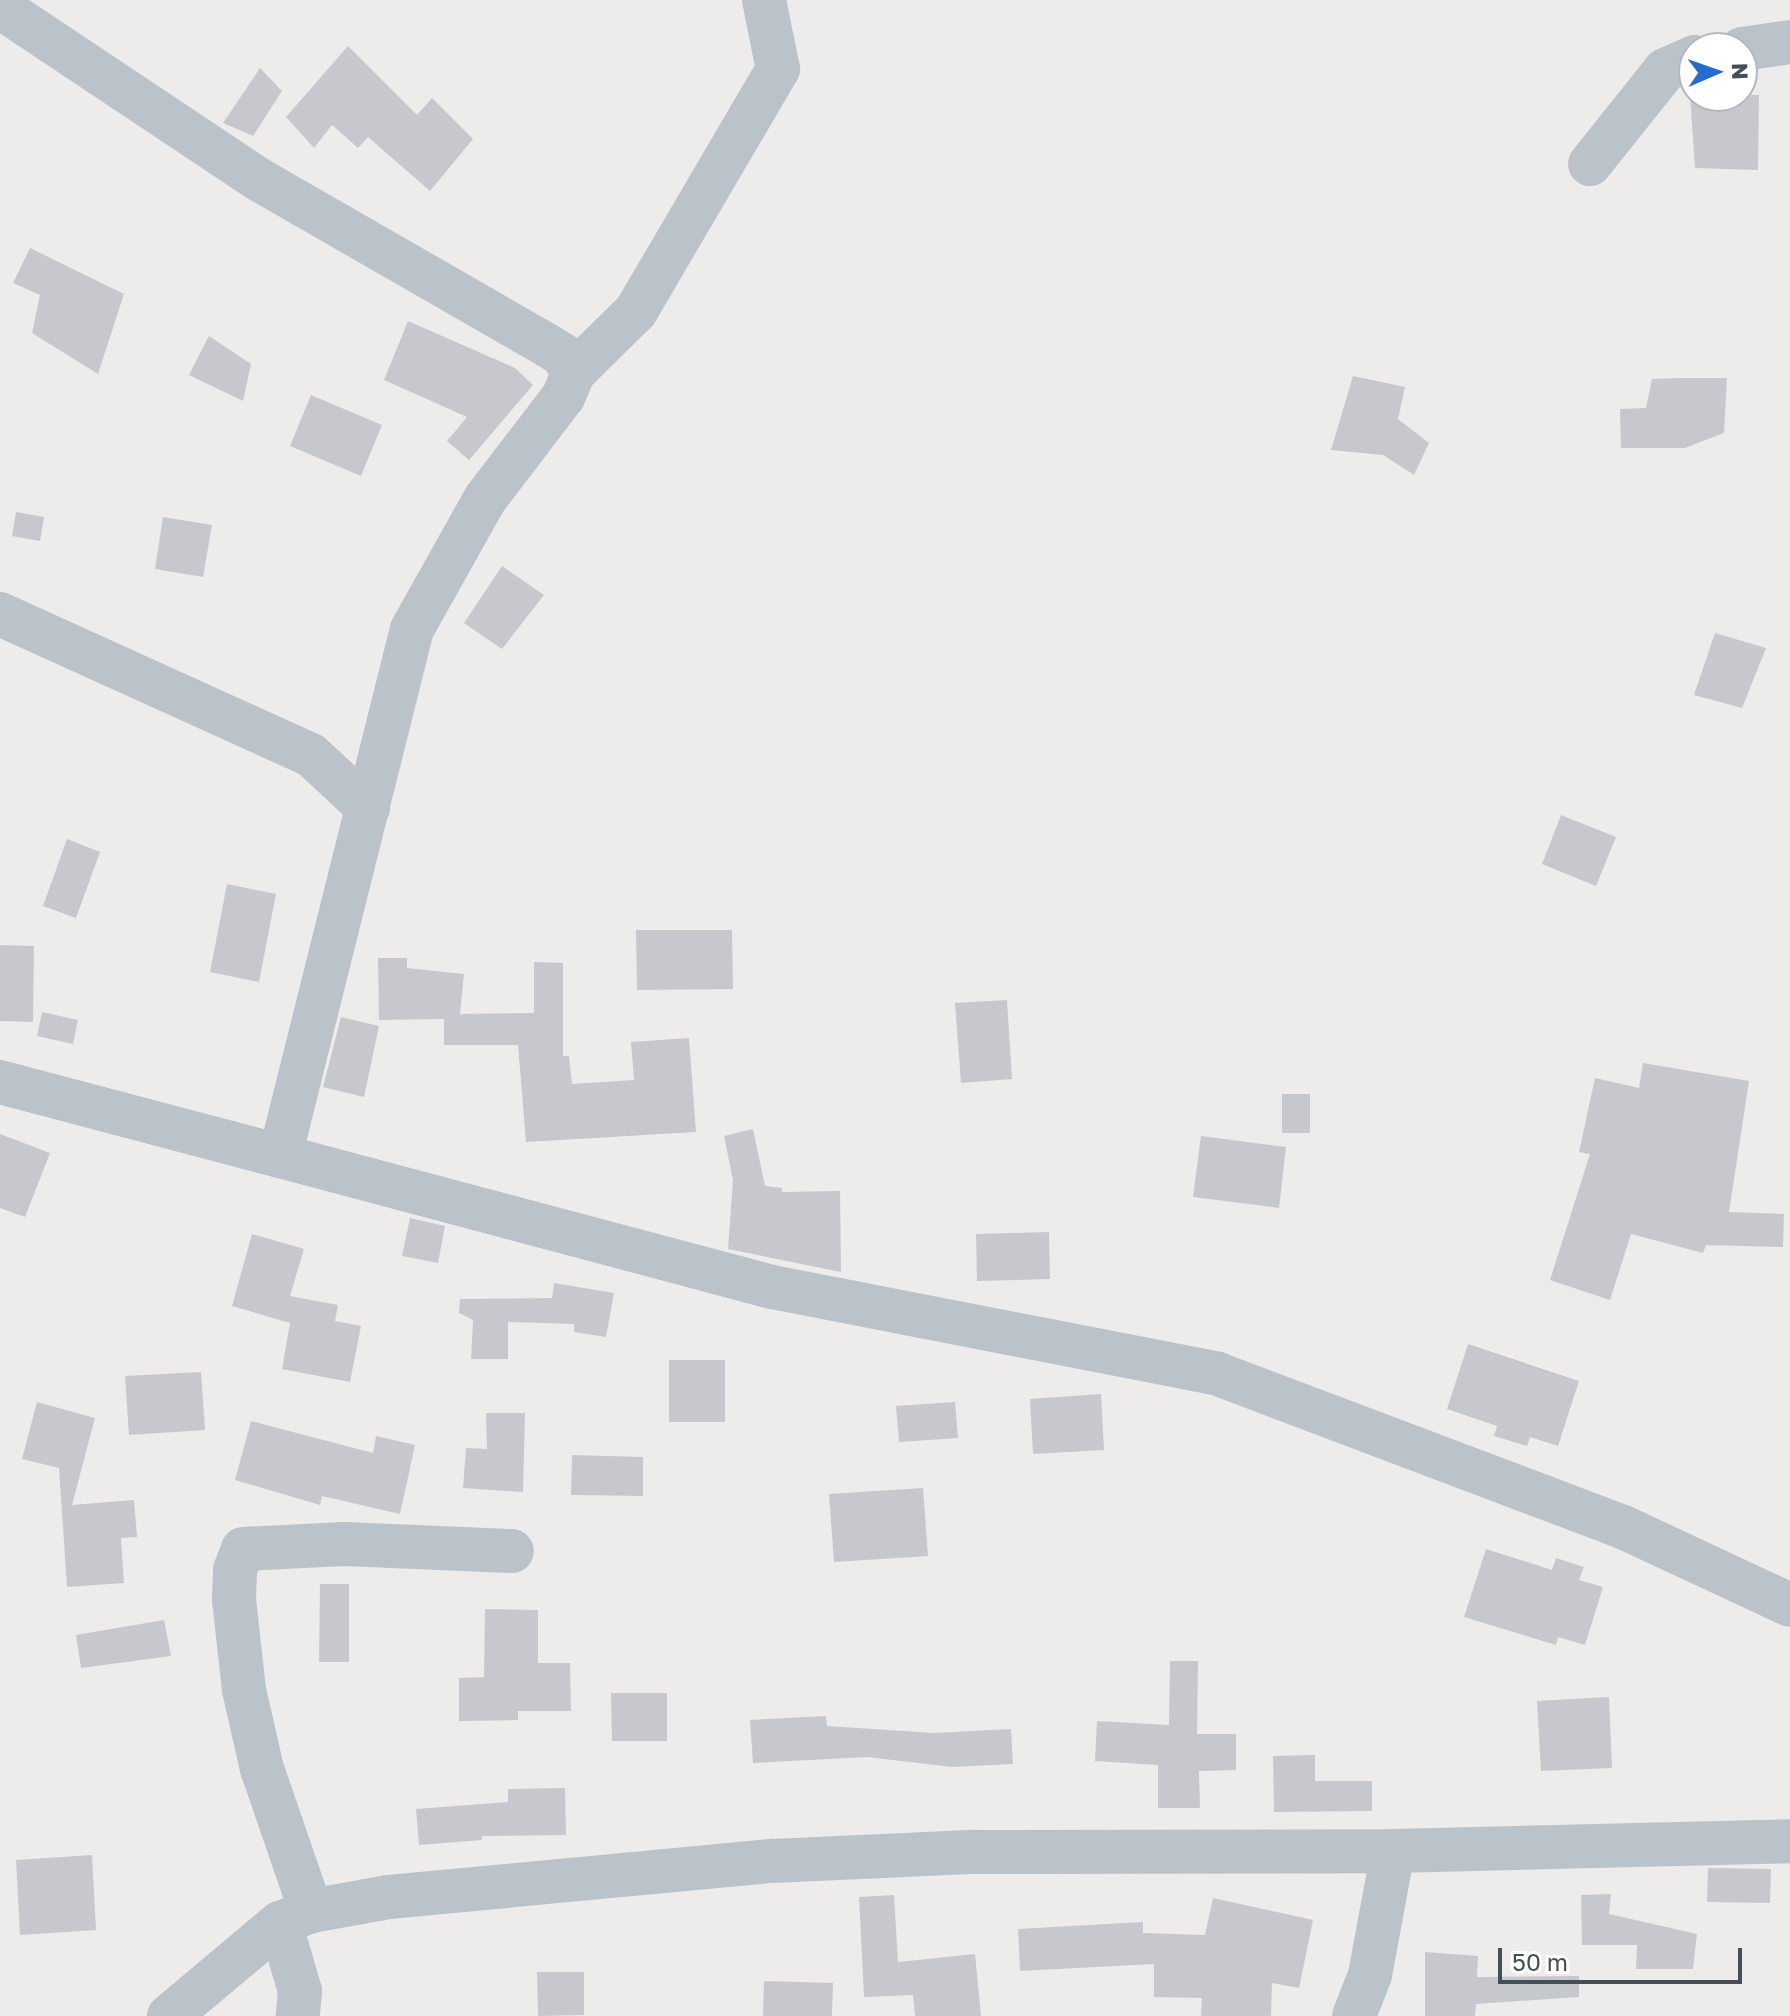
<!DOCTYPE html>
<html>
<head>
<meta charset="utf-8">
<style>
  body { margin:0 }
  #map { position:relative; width:1790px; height:2016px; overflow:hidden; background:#eeebeb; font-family:"Golos Text",sans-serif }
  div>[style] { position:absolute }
  .building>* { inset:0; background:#c7c8ce }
  .minor>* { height:44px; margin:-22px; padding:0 22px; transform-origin:22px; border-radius:22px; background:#bbc3ca }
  span { translate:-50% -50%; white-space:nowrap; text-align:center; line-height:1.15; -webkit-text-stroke:7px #fff; paint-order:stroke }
  .north { position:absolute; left:1678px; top:32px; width:80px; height:80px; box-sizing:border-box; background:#fff; border:2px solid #b5b8bc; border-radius:50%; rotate:88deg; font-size:22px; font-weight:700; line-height:32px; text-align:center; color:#464e57 }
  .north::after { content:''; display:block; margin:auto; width:28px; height:36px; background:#276bcd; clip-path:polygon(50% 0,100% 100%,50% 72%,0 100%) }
  .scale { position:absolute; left:1498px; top:1948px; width:244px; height:36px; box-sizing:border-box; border:4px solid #464e57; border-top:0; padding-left:10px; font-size:24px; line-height:28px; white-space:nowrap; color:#464e57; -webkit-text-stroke:6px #fff; paint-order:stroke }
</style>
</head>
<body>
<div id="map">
  <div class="building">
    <i style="clip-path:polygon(348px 46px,417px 115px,432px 98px,473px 139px,430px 191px,368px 137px,358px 148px,332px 125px,314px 148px,286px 117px)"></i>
    <i style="clip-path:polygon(260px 68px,282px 91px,253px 136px,223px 123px)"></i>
    <i style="clip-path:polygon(1690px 95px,1759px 95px,1758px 170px,1695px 168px)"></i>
    <i style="clip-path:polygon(30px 248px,124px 294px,98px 374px,32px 333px,40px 295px,13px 283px)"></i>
    <i style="clip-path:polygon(408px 321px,515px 368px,533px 385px,469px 460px,447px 441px,467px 417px,384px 380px)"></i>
    <i style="clip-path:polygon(209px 336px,251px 364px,243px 401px,189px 375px)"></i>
    <i style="clip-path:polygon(1353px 376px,1405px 387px,1398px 419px,1429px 443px,1414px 475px,1383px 455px,1331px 450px)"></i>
    <i style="clip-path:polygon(1679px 378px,1727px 378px,1724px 433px,1685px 448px,1621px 448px,1620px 409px,1646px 408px,1652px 379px)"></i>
    <i style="clip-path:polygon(311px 395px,382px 425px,361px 476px,290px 446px)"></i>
    <i style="clip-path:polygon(16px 512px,44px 517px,40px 541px,12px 536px)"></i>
    <i style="clip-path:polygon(163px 517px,212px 525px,203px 577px,155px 569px)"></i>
    <i style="clip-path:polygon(502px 566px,544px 595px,502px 649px,464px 623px)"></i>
    <i style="clip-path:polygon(1715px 633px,1766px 648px,1742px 708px,1694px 695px)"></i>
    <i style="clip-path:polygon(1561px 815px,1616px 837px,1596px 886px,1542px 864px)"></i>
    <i style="clip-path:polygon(67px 839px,100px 852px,76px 918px,43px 906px)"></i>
    <i style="clip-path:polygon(227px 884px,276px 894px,259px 982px,210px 972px)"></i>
    <i style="clip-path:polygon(636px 930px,732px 930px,733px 989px,637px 990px)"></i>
    <i style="clip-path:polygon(0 945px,34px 946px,33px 1022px,0 1021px)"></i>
    <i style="clip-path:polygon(378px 958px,407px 958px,407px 968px,464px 974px,460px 1014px,534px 1013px,534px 962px,563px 963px,563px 1056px,569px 1056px,572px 1084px,634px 1080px,631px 1042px,689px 1038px,696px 1132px,526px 1142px,518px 1045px,444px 1045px,444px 1019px,379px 1020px)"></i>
    <i style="clip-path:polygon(1007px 1000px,1012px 1079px,961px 1083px,955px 1003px)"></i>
    <i style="clip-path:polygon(42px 1012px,78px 1020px,73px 1044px,37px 1036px)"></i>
    <i style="clip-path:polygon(341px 1017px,379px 1026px,364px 1097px,323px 1087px)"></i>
    <i style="clip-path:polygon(1643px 1063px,1749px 1081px,1729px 1212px,1784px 1214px,1783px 1247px,1706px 1245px,1703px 1253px,1631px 1234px,1610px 1300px,1550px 1280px,1590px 1154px,1579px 1152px,1595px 1078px,1639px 1088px)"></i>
    <i style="clip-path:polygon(1282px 1094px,1310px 1094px,1310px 1133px,1282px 1133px)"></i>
    <i style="clip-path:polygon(753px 1129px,765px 1186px,782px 1188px,782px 1192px,840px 1191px,841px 1272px,728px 1249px,733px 1180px,724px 1136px)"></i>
    <i style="clip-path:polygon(0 1134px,50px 1153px,25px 1217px,0 1208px)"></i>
    <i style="clip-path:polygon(1201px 1136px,1286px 1147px,1279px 1208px,1193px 1197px)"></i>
    <i style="clip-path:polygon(410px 1218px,445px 1226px,438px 1263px,402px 1256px)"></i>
    <i style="clip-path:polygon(1049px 1232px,1050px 1279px,977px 1281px,976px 1234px)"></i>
    <i style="clip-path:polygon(252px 1234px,304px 1249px,290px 1296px,338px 1305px,335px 1321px,361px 1326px,350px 1382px,282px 1369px,290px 1323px,232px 1306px)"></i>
    <i style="clip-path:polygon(554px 1283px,614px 1293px,606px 1337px,574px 1332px,574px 1324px,508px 1322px,508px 1359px,471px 1359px,473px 1320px,459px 1313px,460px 1299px,552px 1298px)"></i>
    <i style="clip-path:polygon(1468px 1344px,1579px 1381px,1558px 1446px,1530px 1437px,1527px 1446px,1494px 1436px,1497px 1426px,1447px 1409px)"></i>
    <i style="clip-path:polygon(669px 1360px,725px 1360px,725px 1422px,669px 1422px)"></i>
    <i style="clip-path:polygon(201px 1372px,205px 1430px,129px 1435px,125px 1376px)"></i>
    <i style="clip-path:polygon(1101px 1394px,1104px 1450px,1033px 1454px,1030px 1399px)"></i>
    <i style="clip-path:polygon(37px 1402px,95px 1418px,72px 1505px,134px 1500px,137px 1537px,121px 1538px,124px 1583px,67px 1587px,59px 1468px,22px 1459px)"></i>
    <i style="clip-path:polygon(955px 1402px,958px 1438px,899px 1442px,896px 1406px)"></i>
    <i style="clip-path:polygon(486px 1413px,525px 1413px,523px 1492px,463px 1488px,466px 1448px,487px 1449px)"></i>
    <i style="clip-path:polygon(251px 1421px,373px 1453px,376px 1436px,415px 1445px,400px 1514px,322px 1496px,320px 1505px,235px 1480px)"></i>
    <i style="clip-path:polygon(572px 1455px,643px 1457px,643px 1496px,571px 1495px)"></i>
    <i style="clip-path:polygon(923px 1488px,928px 1556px,834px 1562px,829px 1494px)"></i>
    <i style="clip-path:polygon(1486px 1549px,1552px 1570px,1556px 1558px,1584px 1567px,1579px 1580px,1603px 1587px,1585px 1645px,1558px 1637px,1556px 1645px,1464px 1617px)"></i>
    <i style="clip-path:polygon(320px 1584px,349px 1584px,349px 1662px,319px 1662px)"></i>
    <i style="clip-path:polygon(485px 1609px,538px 1610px,538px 1663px,570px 1663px,571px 1711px,518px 1711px,518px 1720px,459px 1721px,459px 1678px,484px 1677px)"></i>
    <i style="clip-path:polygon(164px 1620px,171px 1656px,81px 1668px,76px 1635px)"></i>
    <i style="clip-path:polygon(1170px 1661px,1198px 1661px,1197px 1734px,1236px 1734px,1236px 1770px,1199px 1771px,1200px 1808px,1158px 1808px,1158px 1765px,1095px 1761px,1097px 1721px,1169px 1725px)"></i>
    <i style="clip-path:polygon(611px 1693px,667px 1693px,667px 1741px,612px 1741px)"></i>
    <i style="clip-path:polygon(1609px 1697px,1612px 1768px,1541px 1771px,1537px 1701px)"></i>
    <i style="clip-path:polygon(826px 1716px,827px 1726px,934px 1733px,1011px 1729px,1013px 1764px,952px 1767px,867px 1757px,753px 1763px,750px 1720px)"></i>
    <i style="clip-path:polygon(1315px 1755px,1315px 1781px,1372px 1781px,1372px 1811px,1274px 1812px,1273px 1756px)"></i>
    <i style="clip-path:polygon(565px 1788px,566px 1835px,482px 1836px,482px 1840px,419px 1845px,416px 1809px,508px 1802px,508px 1789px)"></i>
    <i style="clip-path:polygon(92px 1855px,96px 1930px,20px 1935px,16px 1860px)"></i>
    <i style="clip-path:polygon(1708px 1868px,1771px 1869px,1770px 1903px,1707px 1902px)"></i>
    <i style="clip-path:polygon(1611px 1894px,1609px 1914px,1697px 1934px,1693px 1969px,1636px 1969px,1637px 1945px,1582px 1945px,1581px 1895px)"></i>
    <i style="clip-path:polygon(894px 1895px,898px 1962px,975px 1954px,981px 2016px,915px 2016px,913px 1995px,864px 1997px,859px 1897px)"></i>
    <i style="clip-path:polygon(1213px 1898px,1313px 1920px,1299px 1988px,1272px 1983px,1271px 2016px,1201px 2016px,1202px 1998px,1154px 1997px,1154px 1964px,1020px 1971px,1018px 1929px,1143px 1922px,1143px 1933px,1205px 1935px)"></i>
    <i style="clip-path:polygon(1425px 1952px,1478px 1956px,1477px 1977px,1579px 1976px,1579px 1997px,1476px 2004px,1475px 2016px,1425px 2016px)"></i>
    <i style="clip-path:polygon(537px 1972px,584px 1972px,584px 2015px,538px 2016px)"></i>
    <i style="clip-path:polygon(764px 1981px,833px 1983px,832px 2016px,763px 2016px)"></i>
  </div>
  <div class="minor">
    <i style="left:0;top:7px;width:310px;rotate:33.7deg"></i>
    <i style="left:258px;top:179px;width:335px;rotate:29.9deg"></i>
    <i style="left:548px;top:346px;width:17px;rotate:31deg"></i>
    <i style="left:563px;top:355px;width:21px;rotate:62deg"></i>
    <i style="left:573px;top:374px;width:25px;rotate:113deg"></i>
    <i style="left:563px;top:397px;width:128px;rotate:127.4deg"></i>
    <i style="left:485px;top:499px;width:149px;rotate:119.3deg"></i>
    <i style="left:412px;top:629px;width:543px;rotate:104.06deg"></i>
    <i style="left:280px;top:1156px;width:290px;rotate:-165.2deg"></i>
    <i style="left:1742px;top:49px;width:49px;rotate:-8.3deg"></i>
    <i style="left:1590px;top:164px;width:120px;rotate:-51.4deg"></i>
    <i style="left:1665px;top:70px;width:32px;rotate:-24deg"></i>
    <i style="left:573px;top:373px;width:88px;rotate:-44.5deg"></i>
    <i style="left:636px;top:311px;width:281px;rotate:-59.6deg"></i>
    <i style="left:778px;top:69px;width:70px;rotate:-101.5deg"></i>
    <i style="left:0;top:614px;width:341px;rotate:24.4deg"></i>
    <i style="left:311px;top:755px;width:78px;rotate:42.9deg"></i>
    <i style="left:280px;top:1156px;width:509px;rotate:14.91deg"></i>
    <i style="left:772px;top:1287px;width:454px;rotate:11deg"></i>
    <i style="left:1218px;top:1374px;width:433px;rotate:20.7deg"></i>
    <i style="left:1623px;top:1527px;width:184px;rotate:25deg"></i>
    <i style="left:311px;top:1911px;width:150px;rotate:-109deg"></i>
    <i style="left:262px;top:1769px;width:81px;rotate:-102.8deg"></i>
    <i style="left:244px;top:1690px;width:91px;rotate:-96.3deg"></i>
    <i style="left:234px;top:1600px;width:30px;rotate:-88deg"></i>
    <i style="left:235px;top:1570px;width:22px;rotate:-69deg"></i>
    <i style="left:243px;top:1549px;width:101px;rotate:-2.8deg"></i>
    <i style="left:344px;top:1544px;width:168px;rotate:2.4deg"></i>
    <i style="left:280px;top:1923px;width:71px;rotate:73.6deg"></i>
    <i style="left:300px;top:1991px;width:25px;rotate:95deg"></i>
    <i style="left:169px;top:2016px;width:145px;rotate:-40deg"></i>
    <i style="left:280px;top:1923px;width:33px;rotate:-21deg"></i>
    <i style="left:311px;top:1911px;width:79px;rotate:-10.2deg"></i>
    <i style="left:389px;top:1897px;width:386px;rotate:-5.4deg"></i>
    <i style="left:773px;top:1861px;width:202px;rotate:-2.6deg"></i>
    <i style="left:975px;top:1852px;width:418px;rotate:-0.1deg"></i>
    <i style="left:1393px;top:1851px;width:397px;rotate:-1.4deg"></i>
    <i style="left:1354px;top:2016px;width:44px;rotate:-68.7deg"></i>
    <i style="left:1370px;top:1975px;width:126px;rotate:-79.5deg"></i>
  </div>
  <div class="north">N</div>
  <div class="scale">50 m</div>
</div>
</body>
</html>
